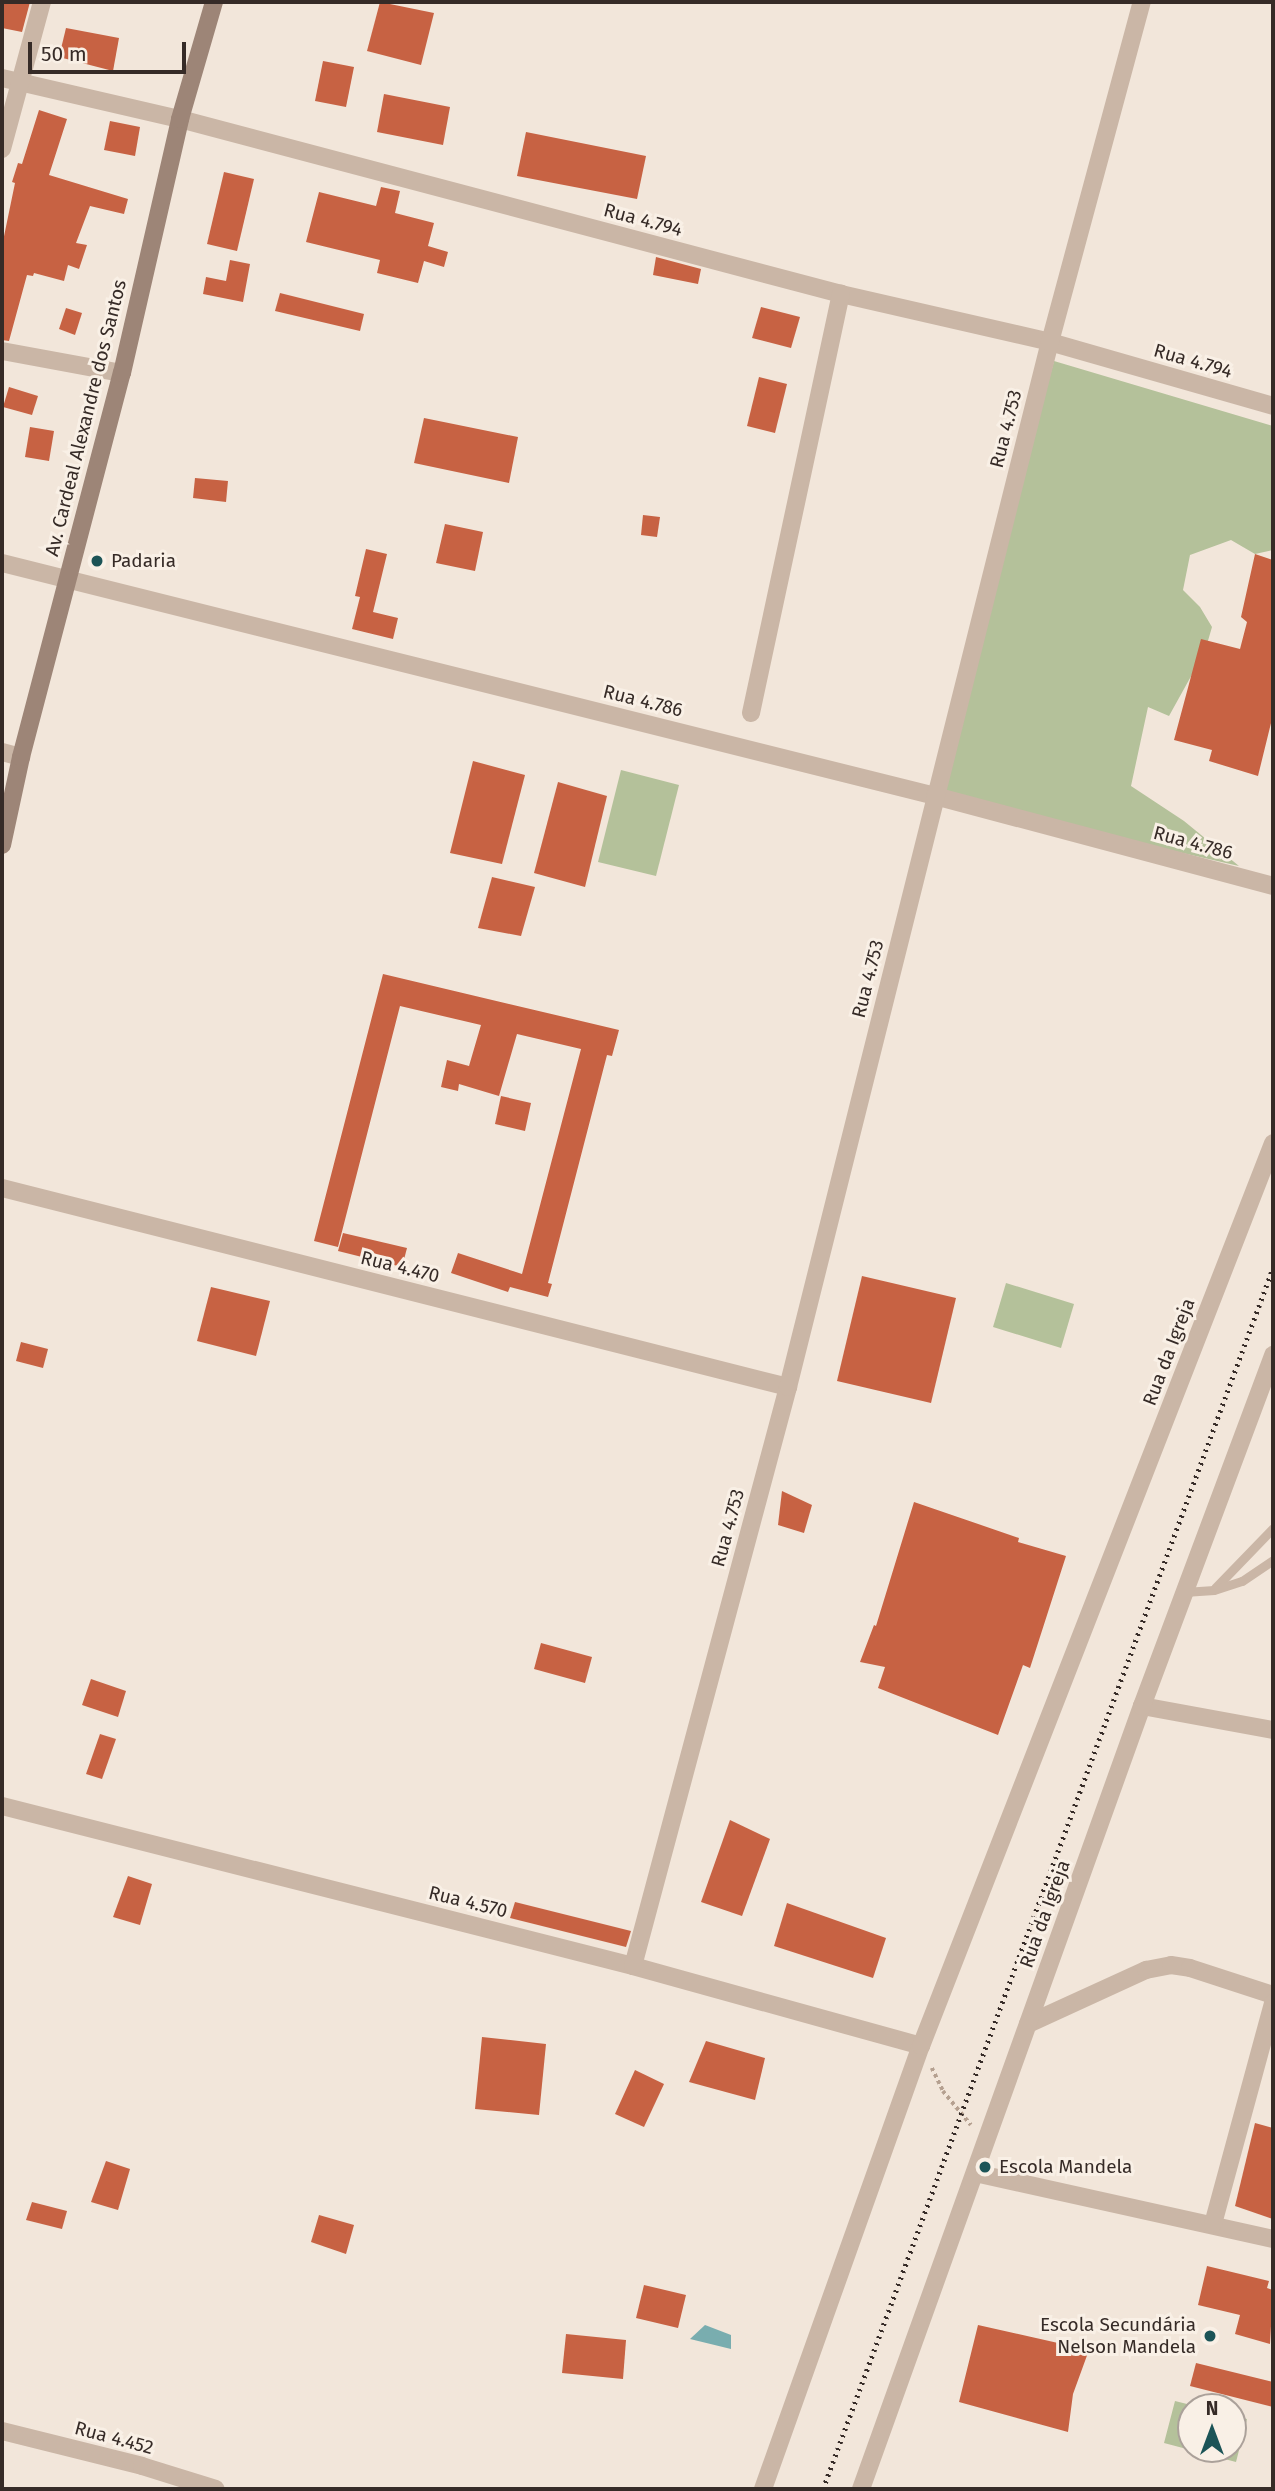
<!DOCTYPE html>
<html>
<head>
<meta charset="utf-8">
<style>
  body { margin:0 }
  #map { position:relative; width:1275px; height:2491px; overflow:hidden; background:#f2e6da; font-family:"Fira Sans",sans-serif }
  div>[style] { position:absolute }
  .green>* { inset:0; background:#b4c19a }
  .water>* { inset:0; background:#79adaf }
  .building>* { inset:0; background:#c76243 }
  .path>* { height:3.5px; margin-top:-1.75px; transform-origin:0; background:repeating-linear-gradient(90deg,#b5a090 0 3.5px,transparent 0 7px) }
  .service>* { height:9px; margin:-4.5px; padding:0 4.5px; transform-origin:4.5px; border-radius:4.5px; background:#cab6a6 }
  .minor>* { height:18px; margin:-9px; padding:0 9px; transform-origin:9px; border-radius:9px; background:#cab6a6 }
  .secondary>* { height:18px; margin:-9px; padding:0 9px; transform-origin:9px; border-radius:9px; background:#9d8577 }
  .rail>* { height:5px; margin-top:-2.5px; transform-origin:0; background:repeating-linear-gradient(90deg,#362b27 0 2px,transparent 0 7px) }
  .dots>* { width:19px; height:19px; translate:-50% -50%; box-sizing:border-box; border:4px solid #f9f0e6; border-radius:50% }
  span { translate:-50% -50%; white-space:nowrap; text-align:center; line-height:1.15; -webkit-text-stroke:6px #f9f0e6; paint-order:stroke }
  .street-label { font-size:19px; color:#362b27 }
  .poi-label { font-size:19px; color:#362b27 }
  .left { translate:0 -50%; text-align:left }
  .right { translate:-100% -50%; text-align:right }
  .frame { position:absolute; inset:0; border:4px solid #362b27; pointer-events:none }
  .north { position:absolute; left:1177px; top:2393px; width:70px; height:70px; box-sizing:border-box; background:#f9f0e6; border:2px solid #aba19a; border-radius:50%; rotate:0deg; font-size:19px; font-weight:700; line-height:28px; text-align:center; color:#362b27 }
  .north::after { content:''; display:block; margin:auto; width:24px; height:32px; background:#1c5457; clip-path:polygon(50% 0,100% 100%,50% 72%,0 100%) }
  .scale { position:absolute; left:28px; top:42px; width:158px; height:32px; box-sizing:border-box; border:4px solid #362b27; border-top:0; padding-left:9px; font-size:21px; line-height:24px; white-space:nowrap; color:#362b27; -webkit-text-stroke:5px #f9f0e6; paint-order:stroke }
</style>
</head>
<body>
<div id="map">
  <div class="green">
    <i style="clip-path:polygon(1054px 361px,1273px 426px,1273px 550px,1255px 554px,1231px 540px,1190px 555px,1183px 590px,1200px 607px,1212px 627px,1205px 651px,1169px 716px,1148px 707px,1131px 786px,1184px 821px,1239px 866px,935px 796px)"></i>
    <i style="clip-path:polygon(621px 770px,679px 785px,656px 876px,598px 862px)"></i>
    <i style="clip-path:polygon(1006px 1283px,1074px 1304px,1061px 1348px,993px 1327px)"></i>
    <i style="clip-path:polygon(1175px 2401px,1199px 2407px,1191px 2407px,1191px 2449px,1233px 2449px,1233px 2416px,1247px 2419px,1236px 2462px,1164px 2443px)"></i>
  </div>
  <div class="water">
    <i style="clip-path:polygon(705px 2325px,731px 2335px,731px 2349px,690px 2339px)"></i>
  </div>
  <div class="building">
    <i style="clip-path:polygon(2px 2px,30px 2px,22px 32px,2px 28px)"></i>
    <i style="clip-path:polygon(380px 2px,434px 13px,421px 65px,367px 51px)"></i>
    <i style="clip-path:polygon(66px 28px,119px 38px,113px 71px,59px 57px)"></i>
    <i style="clip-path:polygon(323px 61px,354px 67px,346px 107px,315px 101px)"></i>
    <i style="clip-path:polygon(384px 94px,450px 107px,443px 145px,377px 132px)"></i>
    <i style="clip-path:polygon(39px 110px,67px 119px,49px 175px,128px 199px,124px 214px,90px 206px,76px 243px,87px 245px,79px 269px,68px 265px,64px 281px,34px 273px,33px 276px,27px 275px,9px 341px,2px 340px,2px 246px,15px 183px,12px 182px,18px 163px,22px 164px)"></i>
    <i style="clip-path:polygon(110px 121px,140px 127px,135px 156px,104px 150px)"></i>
    <i style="clip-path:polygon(526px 132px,646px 156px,637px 199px,517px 176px)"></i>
    <i style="clip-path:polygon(224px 172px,254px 179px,237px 251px,207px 244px)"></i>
    <i style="clip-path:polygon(381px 187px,400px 191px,395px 213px,434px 223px,428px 246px,448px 252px,444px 267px,424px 261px,418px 283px,377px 273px,380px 260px,306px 242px,319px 192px,376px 206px)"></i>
    <i style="clip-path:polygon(656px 257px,701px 269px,698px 284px,653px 275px)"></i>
    <i style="clip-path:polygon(230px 260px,250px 264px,243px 302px,203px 294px,206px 277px,226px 281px)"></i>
    <i style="clip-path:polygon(280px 293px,364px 314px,360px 331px,275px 311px)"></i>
    <i style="clip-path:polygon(761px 307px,800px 317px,791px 348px,752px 338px)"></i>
    <i style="clip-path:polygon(66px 308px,82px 313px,75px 335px,59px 329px)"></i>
    <i style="clip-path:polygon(759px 377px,787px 384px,775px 433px,747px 426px)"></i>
    <i style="clip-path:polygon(9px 387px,38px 396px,32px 415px,3px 407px)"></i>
    <i style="clip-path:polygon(424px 418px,518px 437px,509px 483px,414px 463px)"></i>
    <i style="clip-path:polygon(30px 427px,54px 431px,49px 461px,25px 457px)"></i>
    <i style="clip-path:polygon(195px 478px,228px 481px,226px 502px,193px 498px)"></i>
    <i style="clip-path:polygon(643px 515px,660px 517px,657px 537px,641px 535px)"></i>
    <i style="clip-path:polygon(445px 524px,483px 532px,475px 571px,436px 563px)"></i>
    <i style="clip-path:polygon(366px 549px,387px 554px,373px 612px,398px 618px,393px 639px,352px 629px,360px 597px,355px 596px)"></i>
    <i style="clip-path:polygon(1255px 554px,1273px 560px,1273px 715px,1258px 776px,1209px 761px,1212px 750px,1174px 740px,1201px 639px,1240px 649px,1247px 622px,1241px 617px)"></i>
    <i style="clip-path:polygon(473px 761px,525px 775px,502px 864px,450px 853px)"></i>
    <i style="clip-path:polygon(558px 782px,607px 796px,585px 887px,534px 873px)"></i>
    <i style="clip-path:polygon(492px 877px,535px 887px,521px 936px,478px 928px)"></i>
    <i style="clip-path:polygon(383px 974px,619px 1030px,612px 1056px,607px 1055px,548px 1283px,552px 1284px,548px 1297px,510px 1287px,508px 1292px,451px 1273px,458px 1253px,522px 1274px,581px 1049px,517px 1034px,499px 1096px,459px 1084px,458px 1091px,441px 1087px,447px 1060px,469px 1066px,481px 1025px,400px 1006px,338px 1247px,314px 1241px)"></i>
    <i style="clip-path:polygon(501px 1096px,531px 1103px,525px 1131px,495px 1124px)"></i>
    <i style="clip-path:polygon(343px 1233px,407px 1248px,402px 1267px,338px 1251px)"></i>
    <i style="clip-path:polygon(862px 1276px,956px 1298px,931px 1403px,837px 1381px)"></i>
    <i style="clip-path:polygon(211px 1287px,270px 1301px,256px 1356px,197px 1341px)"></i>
    <i style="clip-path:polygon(21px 1342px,48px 1349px,43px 1368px,16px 1361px)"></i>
    <i style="clip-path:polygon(782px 1491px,812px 1505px,804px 1533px,778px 1525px)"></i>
    <i style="clip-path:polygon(914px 1502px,1019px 1538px,1018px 1542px,1066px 1556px,1030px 1668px,1023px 1665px,998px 1735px,878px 1688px,885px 1667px,860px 1662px,874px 1625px,876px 1626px)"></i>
    <i style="clip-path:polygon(541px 1643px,592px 1657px,585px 1683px,534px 1669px)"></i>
    <i style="clip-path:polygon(91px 1679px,126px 1691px,118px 1717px,82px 1705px)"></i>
    <i style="clip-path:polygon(100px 1734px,116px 1739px,102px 1779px,86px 1774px)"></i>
    <i style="clip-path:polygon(730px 1820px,770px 1839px,742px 1916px,701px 1902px)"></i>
    <i style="clip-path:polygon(128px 1876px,152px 1884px,140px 1925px,113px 1917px)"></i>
    <i style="clip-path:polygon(515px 1902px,631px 1931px,626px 1947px,510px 1918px)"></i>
    <i style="clip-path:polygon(787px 1903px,886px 1938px,873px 1978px,774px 1946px)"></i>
    <i style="clip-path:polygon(482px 2037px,546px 2044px,539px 2115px,475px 2109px)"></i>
    <i style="clip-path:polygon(706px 2041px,765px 2058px,755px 2100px,689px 2082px)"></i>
    <i style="clip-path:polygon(635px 2070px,664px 2084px,644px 2127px,615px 2114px)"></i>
    <i style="clip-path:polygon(1255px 2123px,1273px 2128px,1273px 2219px,1235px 2206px)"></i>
    <i style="clip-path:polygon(106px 2161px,130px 2169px,118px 2210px,91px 2202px)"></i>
    <i style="clip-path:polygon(32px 2202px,67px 2211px,62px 2229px,26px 2220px)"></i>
    <i style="clip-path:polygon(319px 2215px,354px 2225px,346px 2254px,311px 2242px)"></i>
    <i style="clip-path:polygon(1207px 2266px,1269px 2281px,1267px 2288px,1273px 2290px,1270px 2344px,1235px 2334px,1240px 2315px,1198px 2305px)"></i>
    <i style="clip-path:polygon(644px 2285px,686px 2295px,678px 2328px,636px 2318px)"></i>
    <i style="clip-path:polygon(978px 2325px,1089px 2350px,1073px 2394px,1068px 2432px,959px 2402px)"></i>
    <i style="clip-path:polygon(566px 2334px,626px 2340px,623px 2379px,562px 2373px)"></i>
    <i style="clip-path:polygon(1196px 2363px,1273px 2382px,1273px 2407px,1190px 2386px)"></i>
  </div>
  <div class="path">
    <i style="left:932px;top:2068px;width:25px;rotate:64deg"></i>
    <i style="left:943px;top:2091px;width:44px;rotate:50.5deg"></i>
  </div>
  <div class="service">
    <i style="left:1215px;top:1588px;width:83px;rotate:-46deg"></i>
    <i style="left:1184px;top:1592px;width:30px;rotate:-4deg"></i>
    <i style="left:1214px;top:1590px;width:29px;rotate:-18deg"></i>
    <i style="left:1242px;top:1581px;width:37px;rotate:-34deg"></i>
  </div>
  <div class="minor">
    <i style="left:2px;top:78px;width:183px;rotate:13deg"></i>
    <i style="left:180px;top:119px;width:684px;rotate:14.83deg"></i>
    <i style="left:841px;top:294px;width:214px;rotate:12.9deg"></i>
    <i style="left:1050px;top:342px;width:232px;rotate:16deg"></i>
    <i style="left:2px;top:149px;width:152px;rotate:-74.8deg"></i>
    <i style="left:2px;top:351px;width:122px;rotate:10.4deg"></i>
    <i style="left:2px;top:563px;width:962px;rotate:14.02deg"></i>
    <i style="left:935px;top:796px;width:350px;rotate:14.9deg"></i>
    <i style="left:751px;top:713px;width:429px;rotate:-77.9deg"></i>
    <i style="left:2px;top:752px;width:20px;rotate:15deg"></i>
    <i style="left:2px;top:1188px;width:811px;rotate:14.21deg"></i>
    <i style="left:1142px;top:1706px;width:133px;rotate:10.4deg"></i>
    <i style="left:2px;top:1806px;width:651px;rotate:14.23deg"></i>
    <i style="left:633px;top:1966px;width:299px;rotate:15.5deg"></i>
    <i style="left:633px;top:1966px;width:599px;rotate:-75.01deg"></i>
    <i style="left:788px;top:1387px;width:1077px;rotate:-75.93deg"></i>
    <i style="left:1050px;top:342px;width:352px;rotate:-74.9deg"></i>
    <i style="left:1028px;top:2024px;width:130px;rotate:-24.6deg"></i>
    <i style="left:1146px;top:1970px;width:25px;rotate:-11deg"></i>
    <i style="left:1171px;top:1965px;width:19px;rotate:9deg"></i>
    <i style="left:1190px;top:1968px;width:87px;rotate:18deg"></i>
    <i style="left:975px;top:2173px;width:305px;rotate:12.5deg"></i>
    <i style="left:1213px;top:2224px;width:229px;rotate:-74.8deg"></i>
    <i style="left:2px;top:2431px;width:144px;rotate:14deg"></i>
    <i style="left:142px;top:2466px;width:77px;rotate:17.3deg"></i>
    <i style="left:763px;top:2489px;width:470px;rotate:-70.4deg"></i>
    <i style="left:921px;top:2046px;width:969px;rotate:-68.7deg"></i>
    <i style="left:861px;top:2489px;width:832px;rotate:-70.26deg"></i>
    <i style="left:1142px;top:1706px;width:375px;rotate:-69.5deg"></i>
  </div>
  <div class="secondary">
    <i style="left:2px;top:845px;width:90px;rotate:-77.8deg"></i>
    <i style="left:21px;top:757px;width:397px;rotate:-75.3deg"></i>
    <i style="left:122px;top:373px;width:261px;rotate:-77.1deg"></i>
    <i style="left:180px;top:119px;width:122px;rotate:-73.8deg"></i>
  </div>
  <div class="rail">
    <i style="left:823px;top:2489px;width:1301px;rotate:-69.77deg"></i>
  </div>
  <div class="dots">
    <i style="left:97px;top:561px;background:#1c5457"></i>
    <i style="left:985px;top:2167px;background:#1c5457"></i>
    <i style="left:1210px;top:2336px;background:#1c5457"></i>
  </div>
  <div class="street-label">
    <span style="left:643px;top:220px;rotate:15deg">Rua 4.794</span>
    <span style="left:1193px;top:361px;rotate:16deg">Rua 4.794</span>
    <span style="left:86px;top:418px;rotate:-76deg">Av. Cardeal Alexandre dos Santos</span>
    <span style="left:1006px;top:429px;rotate:-76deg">Rua 4.753</span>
    <span style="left:643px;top:701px;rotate:14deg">Rua 4.786</span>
    <span style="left:1193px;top:843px;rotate:15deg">Rua 4.786</span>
    <span style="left:868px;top:979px;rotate:-76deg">Rua 4.753</span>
    <span style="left:400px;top:1267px;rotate:14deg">Rua 4.470</span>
    <span style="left:1169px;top:1352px;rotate:-69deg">Rua da Igreja</span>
    <span style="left:728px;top:1528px;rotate:-75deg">Rua 4.753</span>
    <span style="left:468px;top:1902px;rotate:14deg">Rua 4.570</span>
    <span style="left:1045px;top:1914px;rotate:-70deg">Rua da Igreja</span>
    <span style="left:114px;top:2438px;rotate:15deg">Rua 4.452</span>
  </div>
  <div class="poi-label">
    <span class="left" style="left:111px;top:561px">Padaria</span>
    <span class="left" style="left:999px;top:2167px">Escola Mandela</span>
    <span class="right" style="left:1196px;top:2336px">Escola Secundária<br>Nelson Mandela</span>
  </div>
  <div class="frame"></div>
  <div class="north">N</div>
  <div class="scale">50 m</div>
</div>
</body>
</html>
